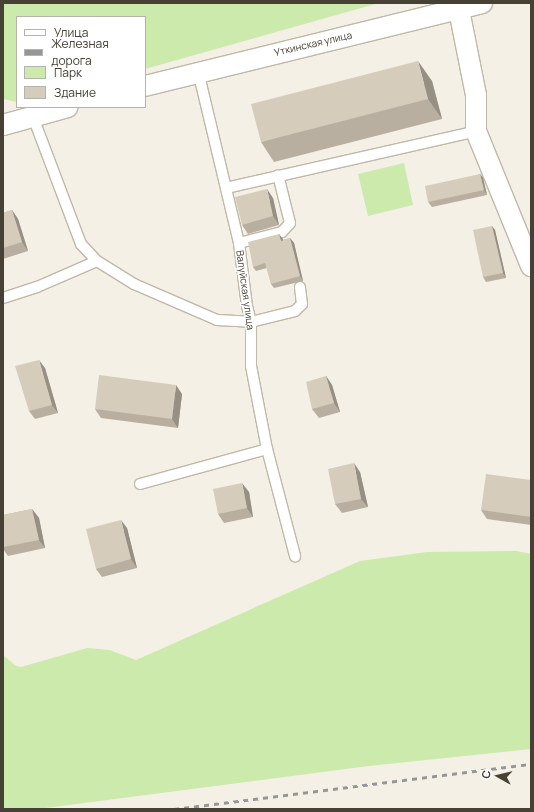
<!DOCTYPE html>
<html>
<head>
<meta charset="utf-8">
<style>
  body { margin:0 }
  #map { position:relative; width:534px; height:812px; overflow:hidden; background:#f4f0e6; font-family:Manrope,sans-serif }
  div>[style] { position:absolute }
  .green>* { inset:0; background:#cdeaad }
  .roads { filter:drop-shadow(1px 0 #c0b8a8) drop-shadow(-1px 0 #c0b8a8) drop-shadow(0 1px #c0b8a8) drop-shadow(0 -1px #c0b8a8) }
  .lane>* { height:10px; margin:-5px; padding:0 5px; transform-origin:5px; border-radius:5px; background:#fff }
  .street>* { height:20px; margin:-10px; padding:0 10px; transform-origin:10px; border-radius:10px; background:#fff }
  .rail>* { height:3px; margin-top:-1.5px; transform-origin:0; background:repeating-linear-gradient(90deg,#969696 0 5px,transparent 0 10px) }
  .wall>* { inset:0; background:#b8afa1 }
  .shaded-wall>* { inset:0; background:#968f83 }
  .building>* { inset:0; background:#d6ccbb }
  span { translate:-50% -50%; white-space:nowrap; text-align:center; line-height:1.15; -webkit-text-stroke:3px #fff; paint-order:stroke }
  .street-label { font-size:10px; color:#474035 }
  .frame { position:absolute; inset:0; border:4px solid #474035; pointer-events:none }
  .legend { position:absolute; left:16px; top:16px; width:130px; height:92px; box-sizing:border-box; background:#fff; border:1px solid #b5b3ae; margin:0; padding:5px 7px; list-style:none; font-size:12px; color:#474035 }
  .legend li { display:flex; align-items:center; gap:8px; height:20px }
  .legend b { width:20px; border:1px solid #b5b3ae }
  .north { position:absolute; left:478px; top:756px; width:40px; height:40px; -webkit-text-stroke:3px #fff; paint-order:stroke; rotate:278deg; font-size:11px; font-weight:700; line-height:16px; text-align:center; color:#474035 }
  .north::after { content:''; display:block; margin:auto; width:14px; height:18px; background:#474035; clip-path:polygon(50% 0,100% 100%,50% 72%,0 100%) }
</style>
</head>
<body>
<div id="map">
  <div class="green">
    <i style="clip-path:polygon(3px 3px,379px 3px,145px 69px,145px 17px,17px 17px,17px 102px,3px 99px)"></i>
    <i style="clip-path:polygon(404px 163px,413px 205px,368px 216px,358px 174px)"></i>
    <i style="clip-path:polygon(517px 551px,531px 554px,531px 749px,369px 766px,38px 809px,3px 809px,3px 655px,16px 666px,21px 667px,87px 648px,110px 650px,136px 660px,360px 561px,427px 552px)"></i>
  </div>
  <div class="roads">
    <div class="lane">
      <i style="left:198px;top:71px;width:177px;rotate:76.6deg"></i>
      <i style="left:239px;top:243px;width:64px;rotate:82.8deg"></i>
      <i style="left:247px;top:306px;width:16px;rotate:76deg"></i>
      <i style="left:251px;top:322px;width:44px;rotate:90deg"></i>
      <i style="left:251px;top:366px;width:85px;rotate:79.1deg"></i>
      <i style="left:267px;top:449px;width:111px;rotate:75.3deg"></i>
      <i style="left:33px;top:117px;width:136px;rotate:69.3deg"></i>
      <i style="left:81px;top:244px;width:23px;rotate:47deg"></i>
      <i style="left:97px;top:261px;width:44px;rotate:31.9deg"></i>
      <i style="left:134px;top:284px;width:90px;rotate:23.4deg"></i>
      <i style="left:217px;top:320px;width:34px;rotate:3deg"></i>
      <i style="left:251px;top:322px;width:45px;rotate:-14deg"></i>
      <i style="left:295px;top:311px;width:10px;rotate:-45deg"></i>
      <i style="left:302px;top:304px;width:17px;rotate:-97deg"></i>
      <i style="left:226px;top:188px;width:256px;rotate:-12.8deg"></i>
      <i style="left:239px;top:243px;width:44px;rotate:-14.3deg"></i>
      <i style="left:282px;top:232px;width:12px;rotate:-48deg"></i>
      <i style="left:290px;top:223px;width:49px;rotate:-104deg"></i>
      <i style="left:3px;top:298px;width:36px;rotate:-18deg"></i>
      <i style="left:37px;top:287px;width:65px;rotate:-23.4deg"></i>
      <i style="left:140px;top:484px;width:132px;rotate:-15.4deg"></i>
    </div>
    <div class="street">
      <i style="left:459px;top:10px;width:87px;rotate:78.7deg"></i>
      <i style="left:476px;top:95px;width:36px;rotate:90deg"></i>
      <i style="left:476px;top:131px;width:146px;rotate:67.8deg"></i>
      <i style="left:145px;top:86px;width:347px;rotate:-13.8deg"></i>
      <i style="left:3px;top:125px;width:67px;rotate:-15.5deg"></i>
    </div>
  </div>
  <div class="rail">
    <i style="left:174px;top:809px;width:360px;rotate:-7.2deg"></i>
  </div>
  <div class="wall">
    <i style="clip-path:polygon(432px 81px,442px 119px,274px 162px,261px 142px)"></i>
    <i style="clip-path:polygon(480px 174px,483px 178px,487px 195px,432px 207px,428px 202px)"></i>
    <i style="clip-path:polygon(273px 198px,279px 225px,248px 234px,242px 225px)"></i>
    <i style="clip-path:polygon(12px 210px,18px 219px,28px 251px,3px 259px,3px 213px)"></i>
    <i style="clip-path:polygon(492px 226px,495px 230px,506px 278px,486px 282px,483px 277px)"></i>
    <i style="clip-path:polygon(279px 234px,283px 240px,290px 238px,294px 243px,303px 281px,274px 288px,271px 284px,267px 268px,256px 271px,253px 267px)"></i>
    <i style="clip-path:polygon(45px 368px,58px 413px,35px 419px,29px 411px)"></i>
    <i style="clip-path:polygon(326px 376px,332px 385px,340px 412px,319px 418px,312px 409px)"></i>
    <i style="clip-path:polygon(182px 394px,178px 428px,101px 418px,95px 409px)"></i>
    <i style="clip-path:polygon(360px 472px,368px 507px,342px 513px,335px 504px)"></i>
    <i style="clip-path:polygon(531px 480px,531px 525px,487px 519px,481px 510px)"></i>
    <i style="clip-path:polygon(249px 492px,253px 517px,224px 523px,218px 514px)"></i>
    <i style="clip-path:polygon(32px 509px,39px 518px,45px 548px,8px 556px,3px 549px,3px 515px)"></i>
    <i style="clip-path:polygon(127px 528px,137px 568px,102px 577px,96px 569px)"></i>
  </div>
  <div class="shaded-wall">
    <i style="clip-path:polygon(418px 61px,432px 81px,442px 119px,428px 99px)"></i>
    <i style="clip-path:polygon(480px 174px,483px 178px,487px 195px,484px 190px)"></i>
    <i style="clip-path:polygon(267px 189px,273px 198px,279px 225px,273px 216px)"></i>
    <i style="clip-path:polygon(12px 210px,18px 219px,28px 251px,22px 242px)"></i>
    <i style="clip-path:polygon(492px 226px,495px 230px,506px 278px,503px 273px)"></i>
    <i style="clip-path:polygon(279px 234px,283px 239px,284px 245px,281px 241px)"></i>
    <i style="clip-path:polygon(290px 238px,294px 243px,303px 281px,300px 276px)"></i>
    <i style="clip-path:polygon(39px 360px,45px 368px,58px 413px,52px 405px)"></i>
    <i style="clip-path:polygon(326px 376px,332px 385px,340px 412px,334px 403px)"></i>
    <i style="clip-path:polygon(176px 385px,182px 394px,178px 428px,172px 419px)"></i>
    <i style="clip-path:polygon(354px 463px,360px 472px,368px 507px,361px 499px)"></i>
    <i style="clip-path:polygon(242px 483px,249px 492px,253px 517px,247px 508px)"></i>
    <i style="clip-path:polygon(32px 509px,39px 518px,45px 548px,39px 540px)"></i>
    <i style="clip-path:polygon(121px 520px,127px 528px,137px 568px,131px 559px)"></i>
  </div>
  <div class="building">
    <i style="clip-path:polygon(418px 61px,428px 99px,261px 142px,251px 104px)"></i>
    <i style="clip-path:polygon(480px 174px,484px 190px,428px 202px,425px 186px)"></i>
    <i style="clip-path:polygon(267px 189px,273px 216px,242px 225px,235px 197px)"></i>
    <i style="clip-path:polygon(12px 210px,22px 242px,3px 248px,3px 213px)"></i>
    <i style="clip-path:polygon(492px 226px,503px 273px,483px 277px,473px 230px)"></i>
    <i style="clip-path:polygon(279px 234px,281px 241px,290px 238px,300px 276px,271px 284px,265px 263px,253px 267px,248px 242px)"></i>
    <i style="clip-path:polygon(39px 360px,52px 405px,29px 411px,15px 366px)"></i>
    <i style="clip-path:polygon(99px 375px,176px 385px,172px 419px,95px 409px)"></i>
    <i style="clip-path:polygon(326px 376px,334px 403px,312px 409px,306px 382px)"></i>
    <i style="clip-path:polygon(354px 463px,361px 499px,335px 504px,328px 469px)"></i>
    <i style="clip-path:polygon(486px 474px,531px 480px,531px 517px,481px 510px)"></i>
    <i style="clip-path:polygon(242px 483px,247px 508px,218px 514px,213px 489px)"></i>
    <i style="clip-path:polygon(32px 509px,39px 540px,3px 547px,3px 515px)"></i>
    <i style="clip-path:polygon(121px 520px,131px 559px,96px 569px,86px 529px)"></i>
  </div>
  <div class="street-label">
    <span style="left:313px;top:44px;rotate:-13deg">Уткинская улица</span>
    <span style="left:245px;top:290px;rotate:82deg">Валуйская улица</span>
  </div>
  <div class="frame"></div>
  <ul class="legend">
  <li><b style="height:5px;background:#fff"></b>Улица</li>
  <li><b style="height:5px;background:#969696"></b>Железная дорога</li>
  <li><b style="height:11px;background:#cdeaad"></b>Парк</li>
  <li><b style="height:11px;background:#d6ccbb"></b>Здание</li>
  </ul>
  <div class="north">С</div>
</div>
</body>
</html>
